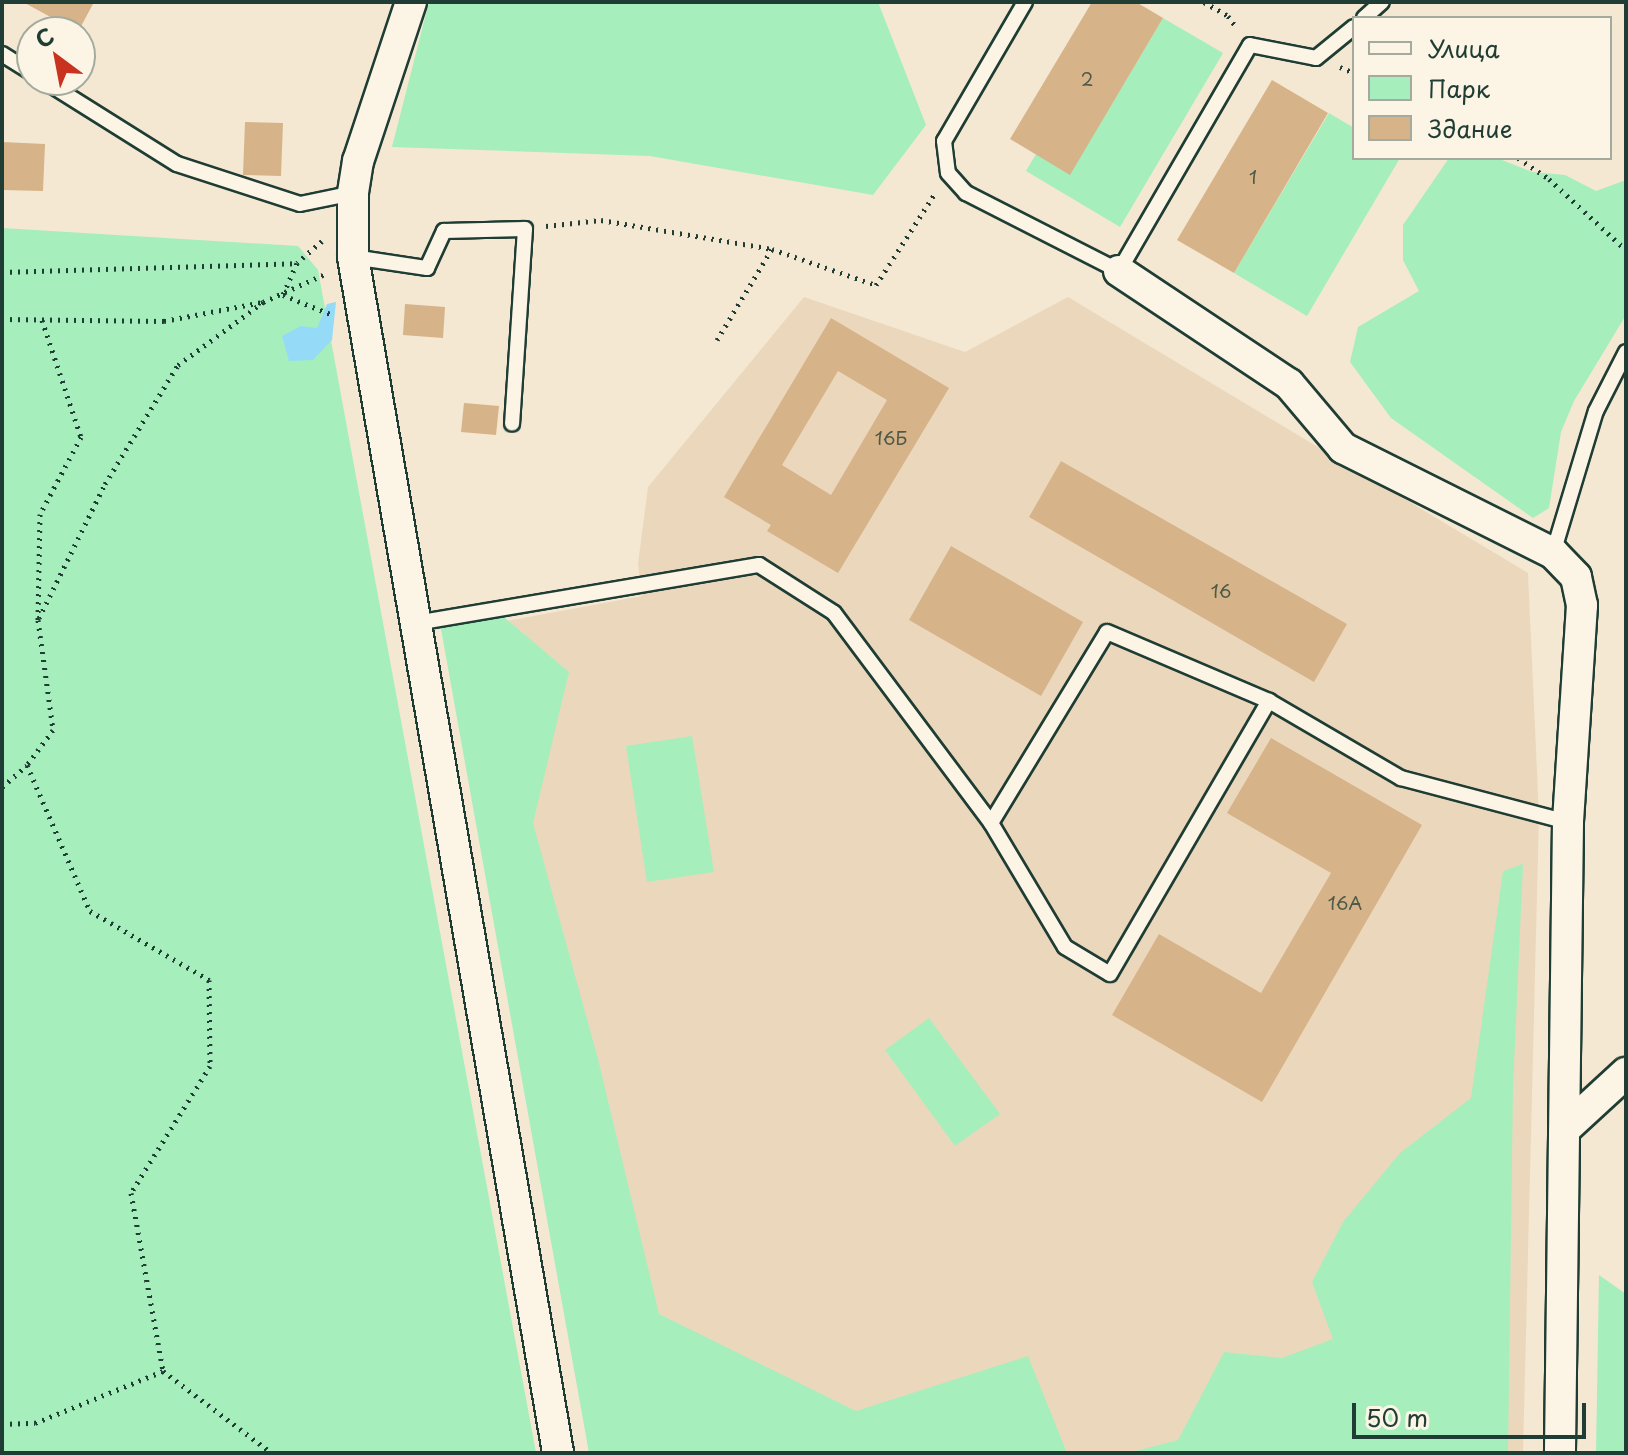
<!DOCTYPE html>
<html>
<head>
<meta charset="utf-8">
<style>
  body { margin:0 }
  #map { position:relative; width:1628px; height:1455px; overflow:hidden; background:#f4e8d2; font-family:"Playpen Sans",sans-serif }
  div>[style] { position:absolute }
  .built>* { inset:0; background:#ebd8bc }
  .green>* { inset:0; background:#a6eebc }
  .water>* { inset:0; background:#95dbf7 }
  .building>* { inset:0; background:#d6b388 }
  .path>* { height:5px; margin-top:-2.5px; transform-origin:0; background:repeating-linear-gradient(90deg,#1f3d34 0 2px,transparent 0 8px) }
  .roads { filter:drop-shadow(2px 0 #1f3d34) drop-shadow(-2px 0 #1f3d34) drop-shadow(0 2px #1f3d34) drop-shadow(0 -2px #1f3d34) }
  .service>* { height:14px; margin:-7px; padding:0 7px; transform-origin:7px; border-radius:7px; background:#fcf5e5 }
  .minor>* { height:30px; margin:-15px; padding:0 15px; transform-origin:15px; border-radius:15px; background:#fcf5e5 }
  span { translate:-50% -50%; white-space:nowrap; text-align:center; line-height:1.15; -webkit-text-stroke:8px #fcf5e5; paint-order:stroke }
  .number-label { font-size:18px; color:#4d5a49 }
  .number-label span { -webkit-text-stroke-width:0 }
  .frame { position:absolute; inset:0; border:4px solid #1f3d34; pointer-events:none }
  .legend { position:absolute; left:1352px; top:16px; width:260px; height:144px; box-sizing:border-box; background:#fcf5e5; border:2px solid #a4ab9e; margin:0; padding:10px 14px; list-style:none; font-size:24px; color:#1f3d34 }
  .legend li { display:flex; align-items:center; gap:16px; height:40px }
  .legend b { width:40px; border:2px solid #a4ab9e }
  .north { position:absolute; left:16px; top:16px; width:80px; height:80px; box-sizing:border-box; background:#fcf5e5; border:2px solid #a4ab9e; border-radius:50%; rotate:328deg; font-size:22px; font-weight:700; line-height:32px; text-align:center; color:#1f3d34 }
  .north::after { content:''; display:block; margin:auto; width:28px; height:36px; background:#c8321e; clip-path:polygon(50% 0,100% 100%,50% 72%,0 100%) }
  .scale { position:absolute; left:1352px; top:1403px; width:234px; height:36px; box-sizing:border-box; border:4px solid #1f3d34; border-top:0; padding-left:10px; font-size:24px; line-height:28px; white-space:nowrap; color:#1f3d34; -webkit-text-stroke:6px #fcf5e5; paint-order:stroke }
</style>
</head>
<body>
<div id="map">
  <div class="built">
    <i style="clip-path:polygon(804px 297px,965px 352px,1068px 297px,1528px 573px,1539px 815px,1523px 1453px,697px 1453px,448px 632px,642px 596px,638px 564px,648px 487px)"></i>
  </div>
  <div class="green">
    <i style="clip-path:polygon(429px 2px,878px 2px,926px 125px,873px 195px,650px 156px,392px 147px)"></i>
    <i style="clip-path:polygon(1163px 18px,1223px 53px,1120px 227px,1026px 171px,1036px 154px,1070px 174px)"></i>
    <i style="clip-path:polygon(1329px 113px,1354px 128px,1354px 158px,1400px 158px,1307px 316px,1234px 273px)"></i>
    <i style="clip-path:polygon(1449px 158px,1497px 158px,1532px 172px,1565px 175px,1596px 191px,1626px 180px,1626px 315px,1574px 401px,1561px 432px,1549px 508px,1533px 518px,1391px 418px,1350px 362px,1358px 327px,1419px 291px,1403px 260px,1403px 225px)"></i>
    <i style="clip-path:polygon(2px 228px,298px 246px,318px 270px,536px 1453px,2px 1453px)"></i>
    <i style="clip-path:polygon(485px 601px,569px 672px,533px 823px,598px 1059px,659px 1314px,856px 1411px,1028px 1356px,1067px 1453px,589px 1453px,439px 618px)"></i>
    <i style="clip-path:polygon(692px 736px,714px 872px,647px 882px,626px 746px)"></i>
    <i style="clip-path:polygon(1523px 864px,1513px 1087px,1508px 1453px,1128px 1453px,1178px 1440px,1224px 1352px,1282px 1358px,1333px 1339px,1312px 1282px,1343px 1222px,1400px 1153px,1471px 1098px,1503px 871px)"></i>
    <i style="clip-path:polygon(929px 1018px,1000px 1114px,955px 1146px,885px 1050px)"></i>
    <i style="clip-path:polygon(1599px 1275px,1626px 1294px,1626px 1453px,1596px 1453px)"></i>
  </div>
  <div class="water">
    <i style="clip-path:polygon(336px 302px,332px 340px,313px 360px,289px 361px,282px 336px,301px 326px,317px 328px,327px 304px)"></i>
  </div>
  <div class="building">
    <i style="clip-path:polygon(23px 2px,94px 2px,78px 32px)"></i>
    <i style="clip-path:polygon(1092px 2px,1136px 2px,1163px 18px,1070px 175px,1010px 139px)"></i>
    <i style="clip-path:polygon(1272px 80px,1328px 113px,1234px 273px,1177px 240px)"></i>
    <i style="clip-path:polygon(245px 122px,283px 123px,281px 176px,243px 175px)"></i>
    <i style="clip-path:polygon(2px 142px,45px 144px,43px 191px,2px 190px)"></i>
    <i style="clip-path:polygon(405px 304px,445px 307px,443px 338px,403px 335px)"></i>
    <i style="clip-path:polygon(evenodd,831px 318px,949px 388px,838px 573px,767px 531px,771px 525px,724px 497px,831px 318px,838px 371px,887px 400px,831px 495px,782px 465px,838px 371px)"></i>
    <i style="clip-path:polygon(464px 403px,499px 406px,496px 435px,461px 432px)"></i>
    <i style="clip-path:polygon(1061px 461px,1347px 624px,1314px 682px,1029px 517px)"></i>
    <i style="clip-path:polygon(951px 546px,1083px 622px,1041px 696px,909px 620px)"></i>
    <i style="clip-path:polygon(1271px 738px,1422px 825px,1262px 1102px,1112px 1015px,1159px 934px,1261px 993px,1331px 873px,1227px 813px)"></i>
  </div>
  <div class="path">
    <i style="left:1204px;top:2px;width:28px;rotate:30deg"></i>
    <i style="left:1228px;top:16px;width:15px;rotate:53deg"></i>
    <i style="left:1340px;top:67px;width:15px;rotate:23deg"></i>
    <i style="left:1518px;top:158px;width:37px;rotate:34deg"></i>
    <i style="left:1549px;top:179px;width:105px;rotate:42.7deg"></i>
    <i style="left:546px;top:226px;width:55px;rotate:-6.2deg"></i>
    <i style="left:601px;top:220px;width:173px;rotate:9.6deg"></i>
    <i style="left:772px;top:249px;width:110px;rotate:19.1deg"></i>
    <i style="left:876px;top:285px;width:111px;rotate:-57.2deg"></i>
    <i style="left:322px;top:241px;width:33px;rotate:139deg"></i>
    <i style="left:297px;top:263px;width:35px;rotate:114deg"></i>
    <i style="left:283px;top:295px;width:54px;rotate:21.8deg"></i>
    <i style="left:2px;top:272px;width:295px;rotate:-1.7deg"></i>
    <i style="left:2px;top:319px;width:162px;rotate:0.7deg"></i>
    <i style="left:164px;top:321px;width:101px;rotate:-10.9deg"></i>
    <i style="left:263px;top:302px;width:68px;rotate:-24.3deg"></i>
    <i style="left:42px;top:320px;width:123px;rotate:71.6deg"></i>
    <i style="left:81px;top:437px;width:87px;rotate:118deg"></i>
    <i style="left:40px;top:514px;width:106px;rotate:91.1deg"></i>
    <i style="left:38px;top:620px;width:111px;rotate:82.2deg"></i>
    <i style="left:53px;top:730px;width:44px;rotate:126.6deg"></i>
    <i style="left:27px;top:765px;width:159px;rotate:66.7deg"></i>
    <i style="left:90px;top:911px;width:138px;rotate:30.1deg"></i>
    <i style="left:209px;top:980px;width:86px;rotate:89.3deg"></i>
    <i style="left:210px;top:1066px;width:150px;rotate:121.9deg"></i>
    <i style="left:131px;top:1193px;width:181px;rotate:79.8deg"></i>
    <i style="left:717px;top:340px;width:106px;rotate:-58.9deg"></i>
    <i style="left:39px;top:618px;width:149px;rotate:-63.8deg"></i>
    <i style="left:105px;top:484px;width:140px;rotate:-58.5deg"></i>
    <i style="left:178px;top:365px;width:106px;rotate:-36.5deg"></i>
    <i style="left:2px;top:787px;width:33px;rotate:-41deg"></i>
    <i style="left:2px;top:1424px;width:33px;rotate:-2deg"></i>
    <i style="left:35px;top:1423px;width:138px;rotate:-22.1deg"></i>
    <i style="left:163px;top:1371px;width:136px;rotate:37deg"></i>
  </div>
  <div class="roads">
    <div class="service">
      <i style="left:1025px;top:2px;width:161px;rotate:120.2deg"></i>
      <i style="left:944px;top:141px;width:32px;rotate:83deg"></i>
      <i style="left:948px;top:173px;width:27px;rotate:48deg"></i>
      <i style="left:966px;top:193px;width:172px;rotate:27deg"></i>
      <i style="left:1119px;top:271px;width:261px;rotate:-59.9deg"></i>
      <i style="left:1250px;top:45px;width:67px;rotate:11.1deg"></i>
      <i style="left:1316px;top:58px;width:49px;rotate:-39.2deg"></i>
      <i style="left:1364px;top:18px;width:24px;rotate:-42deg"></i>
      <i style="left:2px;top:54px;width:36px;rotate:32deg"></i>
      <i style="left:43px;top:80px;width:158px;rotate:32.1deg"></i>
      <i style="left:177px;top:164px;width:129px;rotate:18deg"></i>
      <i style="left:300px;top:204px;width:54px;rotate:-11.7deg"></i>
      <i style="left:353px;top:257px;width:75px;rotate:8.5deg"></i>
      <i style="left:427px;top:268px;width:41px;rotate:-65.3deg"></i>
      <i style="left:444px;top:231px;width:81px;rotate:-1.4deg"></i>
      <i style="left:525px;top:229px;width:195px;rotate:93.8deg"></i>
      <i style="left:1553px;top:553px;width:148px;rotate:-73.2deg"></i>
      <i style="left:1596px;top:411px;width:66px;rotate:-63deg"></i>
      <i style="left:416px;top:623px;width:348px;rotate:-9.6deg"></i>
      <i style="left:759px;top:565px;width:89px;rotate:32.6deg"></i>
      <i style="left:834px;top:613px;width:262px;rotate:53.2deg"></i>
      <i style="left:991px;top:823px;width:223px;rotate:-58.7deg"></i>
      <i style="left:1107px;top:632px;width:176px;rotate:23.1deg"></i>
      <i style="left:1269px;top:701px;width:153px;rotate:30.3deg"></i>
      <i style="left:1401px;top:778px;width:173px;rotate:14.8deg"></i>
      <i style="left:991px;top:823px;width:144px;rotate:59.2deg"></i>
      <i style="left:1065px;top:947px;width:52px;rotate:31deg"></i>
      <i style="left:1110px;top:974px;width:316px;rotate:-59.8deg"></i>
    </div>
    <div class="minor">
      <i style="left:411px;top:2px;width:168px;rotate:108.4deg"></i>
      <i style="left:358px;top:161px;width:32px;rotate:99deg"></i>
      <i style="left:353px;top:193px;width:64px;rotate:90deg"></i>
      <i style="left:353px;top:257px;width:1213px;rotate:80.27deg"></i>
      <i style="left:1119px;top:271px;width:204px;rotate:33.6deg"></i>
      <i style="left:1289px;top:384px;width:84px;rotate:49.8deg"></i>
      <i style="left:1343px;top:448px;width:235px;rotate:26.6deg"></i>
      <i style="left:1553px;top:553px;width:33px;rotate:46deg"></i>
      <i style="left:1576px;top:577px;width:29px;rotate:78deg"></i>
      <i style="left:1582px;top:605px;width:217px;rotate:93.7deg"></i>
      <i style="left:1568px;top:822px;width:631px;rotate:90.73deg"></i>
      <i style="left:1565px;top:1129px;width:83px;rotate:-42.6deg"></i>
    </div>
  </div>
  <div class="number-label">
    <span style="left:1087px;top:79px">2</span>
    <span style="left:1253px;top:177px">1</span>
    <span style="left:891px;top:438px">16Б</span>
    <span style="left:1221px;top:591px">16</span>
    <span style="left:1345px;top:903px">16А</span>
  </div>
  <div class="frame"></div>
  <ul class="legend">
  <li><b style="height:10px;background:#fcf5e5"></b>Улица</li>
  <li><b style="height:22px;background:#a6eebc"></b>Парк</li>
  <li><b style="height:22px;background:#d6b388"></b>Здание</li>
  </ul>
  <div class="north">С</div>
  <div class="scale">50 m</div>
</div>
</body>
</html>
